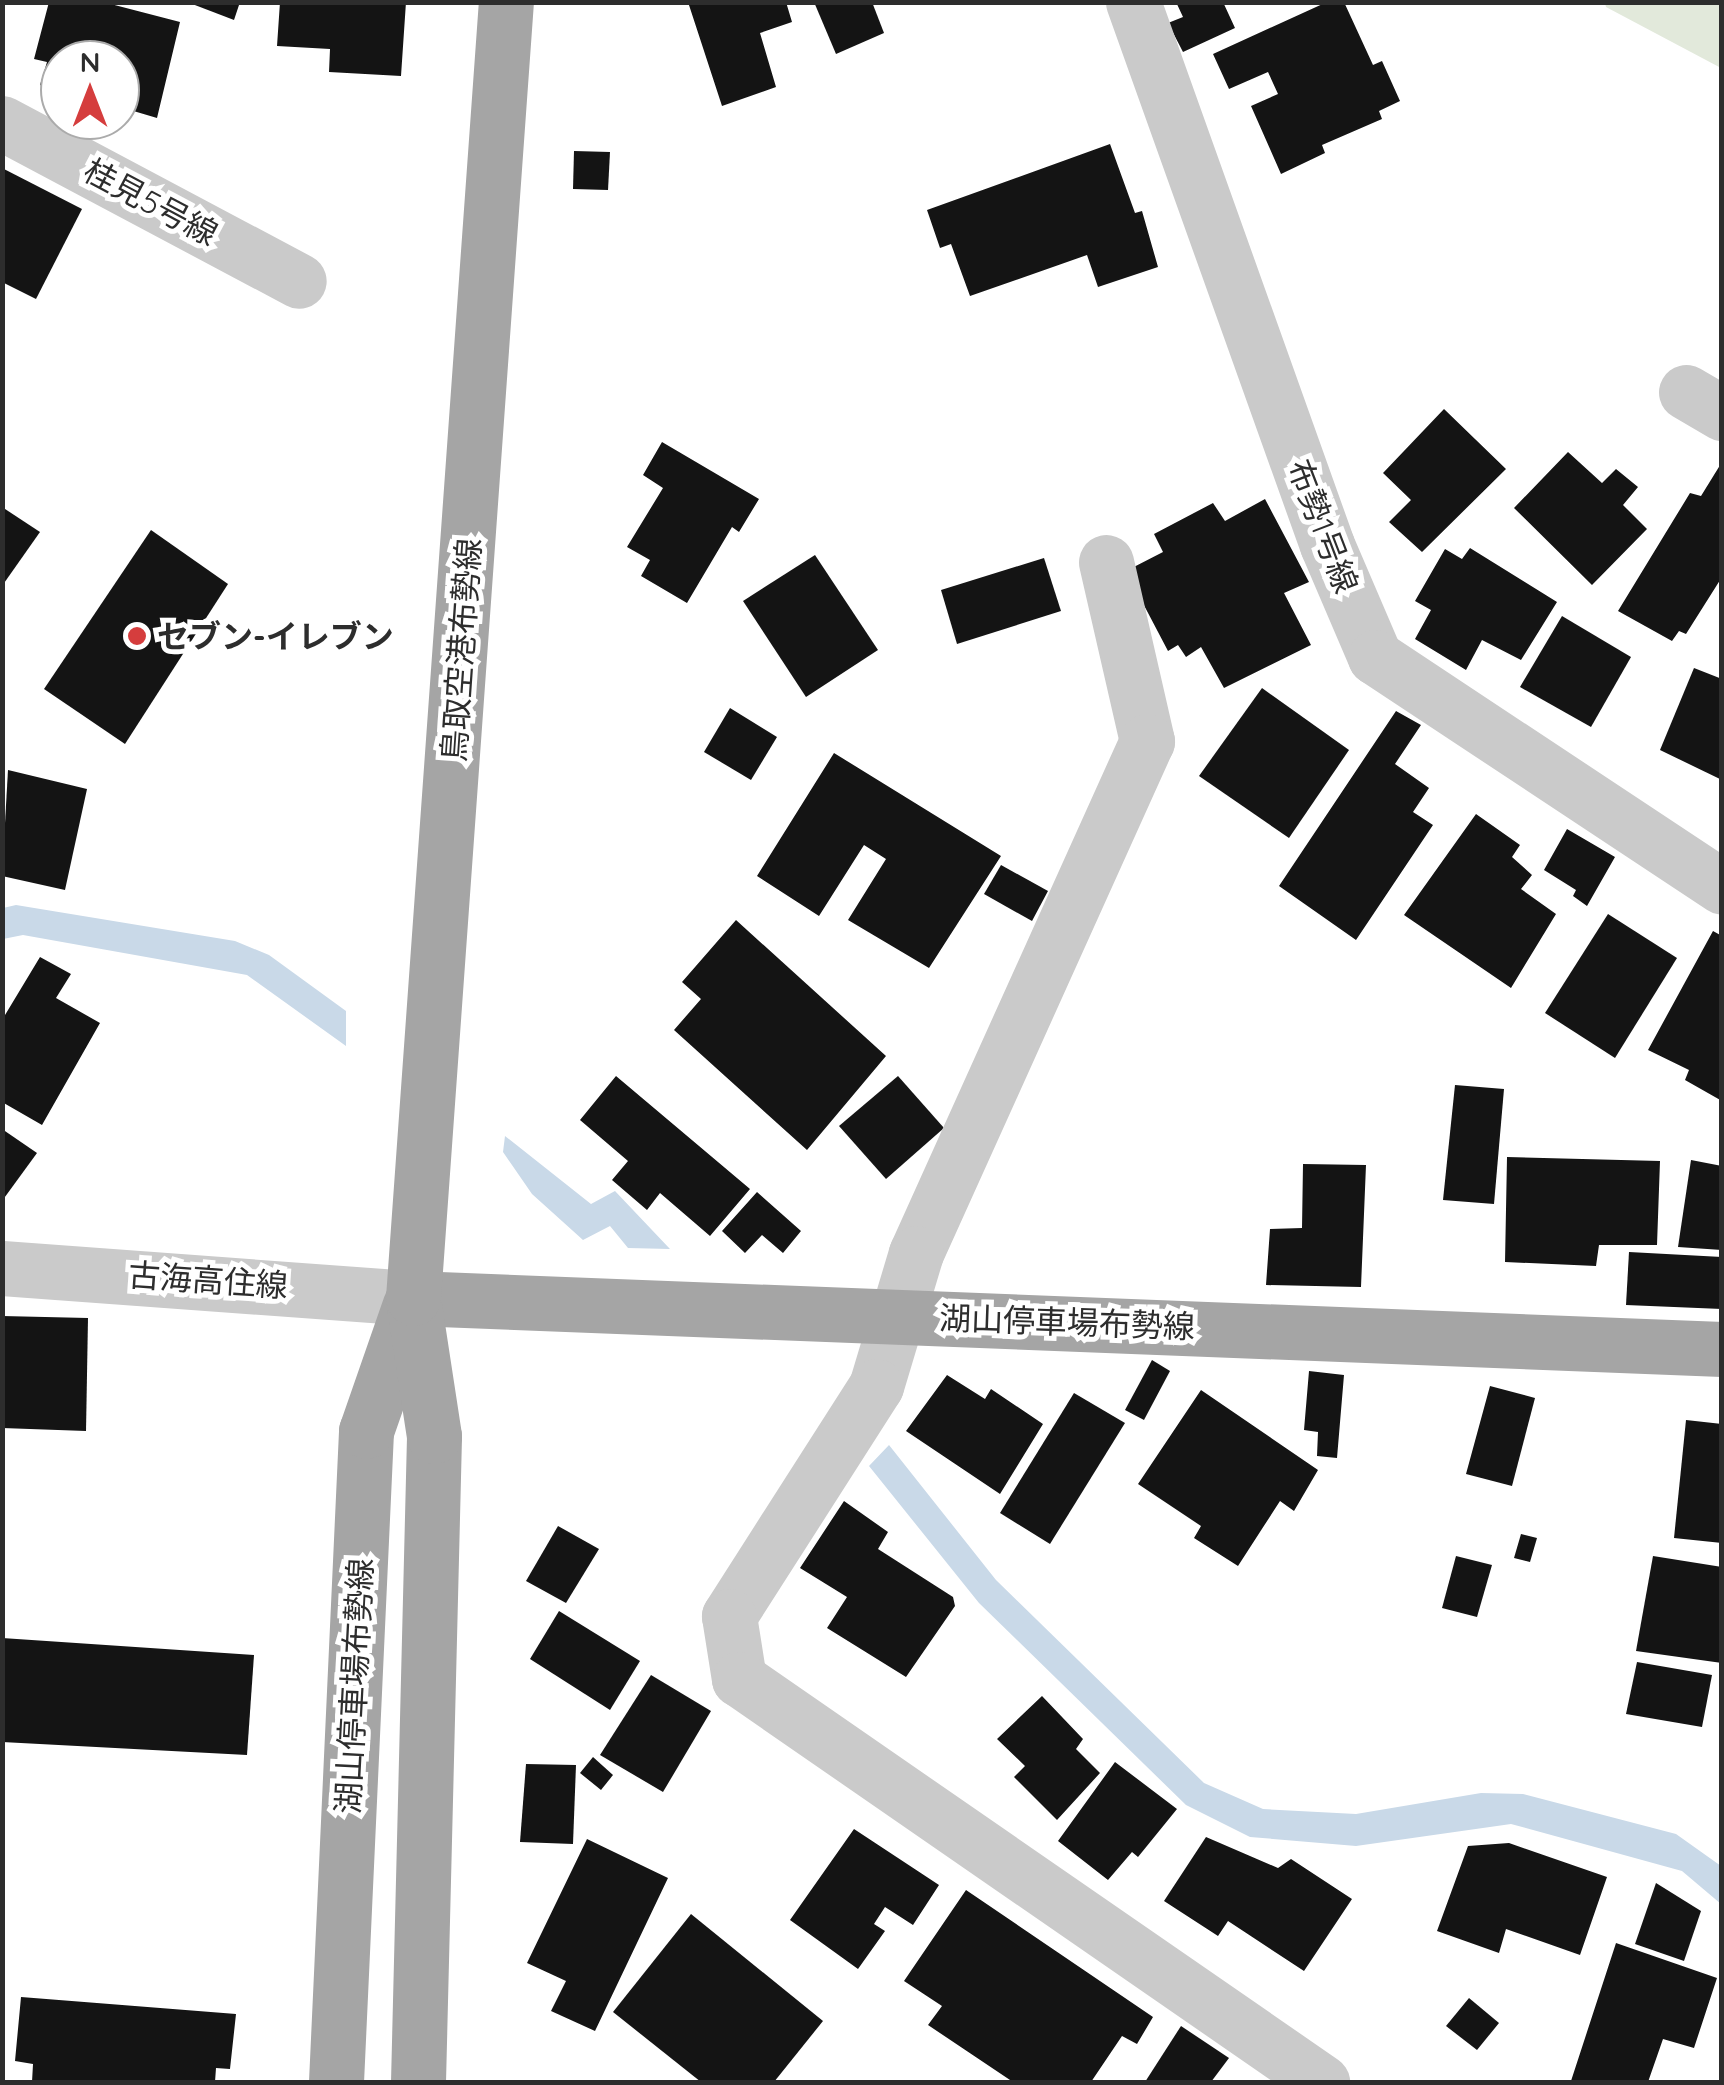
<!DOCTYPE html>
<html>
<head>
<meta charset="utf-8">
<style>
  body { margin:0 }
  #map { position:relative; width:1724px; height:2085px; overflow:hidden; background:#fff; font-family:Quicksand,"Noto Sans JP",sans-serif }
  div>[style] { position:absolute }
  .green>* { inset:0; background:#e2e9db }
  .water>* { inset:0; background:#c9d9e8 }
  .building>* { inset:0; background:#141414 }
  .minor>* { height:55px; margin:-27.5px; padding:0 27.5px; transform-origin:27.5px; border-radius:27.5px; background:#cacaca }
  .major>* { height:55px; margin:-27.5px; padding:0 27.5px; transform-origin:27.5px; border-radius:27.5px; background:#a5a5a5 }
  .dots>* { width:28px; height:28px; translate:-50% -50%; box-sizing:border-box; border:5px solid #fff; border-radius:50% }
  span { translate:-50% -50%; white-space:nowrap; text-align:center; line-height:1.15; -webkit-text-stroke:10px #fff; paint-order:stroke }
  .street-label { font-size:32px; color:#2d2d2d }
  .poi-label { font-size:32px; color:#2d2d2d; font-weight:700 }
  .left { translate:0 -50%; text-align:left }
  .frame { position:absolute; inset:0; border:5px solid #2d2d2d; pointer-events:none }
  .north { position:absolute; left:40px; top:40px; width:100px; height:100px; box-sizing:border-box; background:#fff; border:2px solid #ababab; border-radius:50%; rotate:0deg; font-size:28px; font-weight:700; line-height:40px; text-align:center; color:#2d2d2d }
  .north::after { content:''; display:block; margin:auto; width:35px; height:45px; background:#d53d3d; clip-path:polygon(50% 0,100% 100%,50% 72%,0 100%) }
</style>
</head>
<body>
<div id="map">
  <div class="green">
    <i style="clip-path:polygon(1605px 3px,1721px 3px,1721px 68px,1606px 7px)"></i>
  </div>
  <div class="water">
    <i style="clip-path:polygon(16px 905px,235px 941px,269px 955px,346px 1011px,346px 1046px,247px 975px,23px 935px,3px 939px,3px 908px)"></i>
    <i style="clip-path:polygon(505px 1136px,591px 1204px,615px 1191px,670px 1249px,628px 1248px,610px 1226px,583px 1240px,532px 1194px,503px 1152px)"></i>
    <i style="clip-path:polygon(889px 1445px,996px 1580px,1204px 1783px,1263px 1809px,1356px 1814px,1481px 1793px,1523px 1794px,1676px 1834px,1721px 1866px,1721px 1904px,1682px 1871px,1511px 1824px,1356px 1846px,1250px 1837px,1186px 1805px,979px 1603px,869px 1466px)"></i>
  </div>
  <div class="building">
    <i style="clip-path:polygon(49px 2px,103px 2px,180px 22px,157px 118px,120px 107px,120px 60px,60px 60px,60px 91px,40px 85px,47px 62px,34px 59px)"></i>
    <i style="clip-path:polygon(187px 2px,240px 2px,234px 20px)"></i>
    <i style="clip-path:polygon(280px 2px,406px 2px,401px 76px,329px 72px,330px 49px,277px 46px)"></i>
    <i style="clip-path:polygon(688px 2px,786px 2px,792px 22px,760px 33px,776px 87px,722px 106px)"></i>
    <i style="clip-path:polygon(814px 2px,872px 2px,884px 33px,836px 54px)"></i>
    <i style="clip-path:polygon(1176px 2px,1223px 2px,1235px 28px,1183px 52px,1168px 23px,1183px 17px)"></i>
    <i style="clip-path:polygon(1327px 2px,1344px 2px,1373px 65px,1382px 61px,1400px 101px,1379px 111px,1382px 119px,1322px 145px,1325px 153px,1281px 174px,1251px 106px,1278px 94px,1268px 72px,1229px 89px,1213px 54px)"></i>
    <i style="clip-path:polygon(1110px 144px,1135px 213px,1142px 211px,1158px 267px,1098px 287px,1087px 255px,970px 296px,951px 244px,940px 248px,927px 210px)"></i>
    <i style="clip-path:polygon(574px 151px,610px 152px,608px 190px,573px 189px)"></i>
    <i style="clip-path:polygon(2px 168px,82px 209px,36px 299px,2px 282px)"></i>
    <i style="clip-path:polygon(1444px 409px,1506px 469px,1422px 552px,1389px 522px,1411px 500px,1383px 473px)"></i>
    <i style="clip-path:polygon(662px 442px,759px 499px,739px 532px,732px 527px,687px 603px,641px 576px,650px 560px,627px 547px,663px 488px,643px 475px)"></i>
    <i style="clip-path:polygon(1568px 452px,1602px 483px,1616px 469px,1638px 487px,1623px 505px,1647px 529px,1592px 585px,1514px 508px)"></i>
    <i style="clip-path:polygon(1722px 462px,1722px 577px,1686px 634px,1679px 631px,1672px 641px,1618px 611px,1690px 493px,1701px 496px)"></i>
    <i style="clip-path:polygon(1265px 499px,1309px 582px,1284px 593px,1311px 645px,1224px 688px,1201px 647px,1186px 657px,1178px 645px,1168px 651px,1126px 571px,1163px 552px,1154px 534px,1213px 503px,1225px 521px)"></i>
    <i style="clip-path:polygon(2px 507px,40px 532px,2px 586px)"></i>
    <i style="clip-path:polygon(151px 530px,228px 584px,125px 744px,44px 689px)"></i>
    <i style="clip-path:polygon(1470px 548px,1557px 602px,1521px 660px,1482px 640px,1466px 670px,1415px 639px,1431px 610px,1415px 601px,1445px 549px,1462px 559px)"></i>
    <i style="clip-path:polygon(815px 555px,878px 650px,806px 697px,743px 601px)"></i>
    <i style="clip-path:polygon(1044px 558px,1061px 611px,957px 644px,941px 590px)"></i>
    <i style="clip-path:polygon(1562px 616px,1631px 657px,1591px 727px,1520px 687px)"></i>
    <i style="clip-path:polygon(1694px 668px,1722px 679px,1722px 780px,1660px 750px)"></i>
    <i style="clip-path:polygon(1262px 688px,1349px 750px,1289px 838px,1199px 776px)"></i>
    <i style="clip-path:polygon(730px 708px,777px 737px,751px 780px,704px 752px)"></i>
    <i style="clip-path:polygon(1396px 711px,1421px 725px,1395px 764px,1429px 788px,1413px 812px,1433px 825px,1356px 940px,1279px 886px)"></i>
    <i style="clip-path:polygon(834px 753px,1001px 856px,929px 968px,848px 920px,886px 859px,864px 845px,819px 916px,757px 876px)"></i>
    <i style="clip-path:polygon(8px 770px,87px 789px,65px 890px,2px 876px)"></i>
    <i style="clip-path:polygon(1476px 814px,1520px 845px,1512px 857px,1532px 875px,1521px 889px,1556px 914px,1511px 988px,1404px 915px)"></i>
    <i style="clip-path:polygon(1567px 829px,1615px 857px,1587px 906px,1573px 896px,1576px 890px,1544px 870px)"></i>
    <i style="clip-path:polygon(1001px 865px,1048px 891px,1032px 921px,984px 894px)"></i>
    <i style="clip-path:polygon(1608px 914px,1677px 958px,1615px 1058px,1545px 1013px)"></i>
    <i style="clip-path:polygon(736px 920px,886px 1056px,807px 1150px,674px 1030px,701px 999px,682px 982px)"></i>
    <i style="clip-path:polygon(1713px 931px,1722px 936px,1722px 1101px,1685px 1080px,1689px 1070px,1648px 1050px)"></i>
    <i style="clip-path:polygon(40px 957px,71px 974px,56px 998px,100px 1023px,42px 1125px,2px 1102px,2px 1020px)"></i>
    <i style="clip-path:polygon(616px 1076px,750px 1189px,710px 1236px,660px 1193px,647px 1210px,612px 1180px,628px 1161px,580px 1120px)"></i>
    <i style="clip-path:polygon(898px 1076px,944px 1128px,886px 1179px,839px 1126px)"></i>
    <i style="clip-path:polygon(1455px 1085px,1504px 1089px,1494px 1204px,1443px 1200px)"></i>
    <i style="clip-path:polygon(2px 1129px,37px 1153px,2px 1201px)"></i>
    <i style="clip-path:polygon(1507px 1157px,1660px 1161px,1657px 1245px,1599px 1245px,1596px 1266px,1505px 1262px)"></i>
    <i style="clip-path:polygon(1691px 1160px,1722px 1166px,1722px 1250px,1678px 1247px)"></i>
    <i style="clip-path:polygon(1303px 1164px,1366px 1165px,1361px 1287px,1266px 1285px,1270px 1229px,1302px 1228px)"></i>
    <i style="clip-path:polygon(757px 1192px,801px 1231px,783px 1253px,762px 1235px,745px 1253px,722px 1231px)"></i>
    <i style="clip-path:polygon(1629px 1252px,1722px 1257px,1722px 1309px,1626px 1305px)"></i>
    <i style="clip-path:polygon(2px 1316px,88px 1318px,86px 1431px,2px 1428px)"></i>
    <i style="clip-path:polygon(1152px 1360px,1170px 1371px,1144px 1420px,1125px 1410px)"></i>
    <i style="clip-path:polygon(1309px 1371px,1344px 1375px,1337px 1458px,1317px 1456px,1318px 1432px,1304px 1430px)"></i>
    <i style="clip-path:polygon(947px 1375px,985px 1399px,991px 1389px,1043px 1424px,1000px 1494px,906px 1431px)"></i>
    <i style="clip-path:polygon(1490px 1386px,1535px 1398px,1512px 1486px,1466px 1474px)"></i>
    <i style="clip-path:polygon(1201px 1390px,1318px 1470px,1294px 1511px,1280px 1501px,1238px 1566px,1194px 1538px,1201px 1526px,1138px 1484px)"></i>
    <i style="clip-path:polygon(1074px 1393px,1125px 1423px,1050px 1544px,1000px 1513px)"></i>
    <i style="clip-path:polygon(1686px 1420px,1722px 1424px,1722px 1543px,1674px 1538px)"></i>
    <i style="clip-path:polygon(844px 1501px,888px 1532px,878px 1549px,953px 1597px,955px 1606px,906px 1677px,827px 1628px,847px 1597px,800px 1568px)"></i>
    <i style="clip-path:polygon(558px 1526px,599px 1549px,566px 1603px,526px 1581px)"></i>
    <i style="clip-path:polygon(1521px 1534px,1537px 1538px,1530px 1562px,1514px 1558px)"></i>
    <i style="clip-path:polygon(1456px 1556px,1492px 1565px,1477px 1617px,1442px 1608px)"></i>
    <i style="clip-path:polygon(1653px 1556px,1722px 1567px,1722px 1663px,1636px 1651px)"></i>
    <i style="clip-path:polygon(559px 1611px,640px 1661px,610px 1710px,530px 1659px)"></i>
    <i style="clip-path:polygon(2px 1638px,254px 1655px,247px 1755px,2px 1742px)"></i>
    <i style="clip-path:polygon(1637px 1662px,1712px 1675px,1702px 1727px,1626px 1714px)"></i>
    <i style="clip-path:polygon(651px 1675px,711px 1711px,663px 1792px,600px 1755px)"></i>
    <i style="clip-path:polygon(1042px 1696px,1083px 1739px,1076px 1749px,1100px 1773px,1057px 1820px,1014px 1777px,1025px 1766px,997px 1739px)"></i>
    <i style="clip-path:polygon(593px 1757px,613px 1775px,601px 1790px,580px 1773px)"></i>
    <i style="clip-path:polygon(1115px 1762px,1177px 1809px,1138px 1857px,1132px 1852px,1108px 1880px,1058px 1841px)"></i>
    <i style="clip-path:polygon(526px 1764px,576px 1765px,573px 1844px,520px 1842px)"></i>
    <i style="clip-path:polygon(854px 1829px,939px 1885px,913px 1925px,885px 1907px,874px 1924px,885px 1931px,858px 1969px,790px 1920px)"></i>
    <i style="clip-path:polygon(1206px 1837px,1278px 1868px,1291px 1859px,1352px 1899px,1304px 1971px,1228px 1921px,1218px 1936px,1164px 1901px)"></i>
    <i style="clip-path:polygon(587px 1839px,668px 1878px,595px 2031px,551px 2011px,566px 1981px,527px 1963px)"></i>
    <i style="clip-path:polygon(1509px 1843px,1607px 1877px,1580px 1955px,1506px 1929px,1499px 1953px,1437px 1931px,1468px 1846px)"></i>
    <i style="clip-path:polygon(1656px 1883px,1701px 1911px,1684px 1961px,1635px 1944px)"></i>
    <i style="clip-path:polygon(966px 1890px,1153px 2017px,1137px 2044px,1122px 2036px,1091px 2082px,1013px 2082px,928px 2025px,942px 2006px,904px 1981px)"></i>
    <i style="clip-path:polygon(691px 1914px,823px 2021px,774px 2082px,701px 2082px,613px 2012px)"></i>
    <i style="clip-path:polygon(1616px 1943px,1717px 1978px,1694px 2048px,1663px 2039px,1648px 2082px,1577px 2082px,1571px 2081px)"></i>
    <i style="clip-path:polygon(21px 1997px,236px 2014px,230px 2069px,216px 2068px,215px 2082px,32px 2082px,33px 2064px,15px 2061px)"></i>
    <i style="clip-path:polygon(1469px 1998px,1499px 2023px,1477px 2050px,1446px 2026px)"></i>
    <i style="clip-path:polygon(1181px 2026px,1229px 2058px,1211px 2082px,1145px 2082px)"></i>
  </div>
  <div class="minor">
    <i style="left:1133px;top:2px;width:577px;rotate:70.34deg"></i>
    <i style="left:1327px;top:545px;width:122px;rotate:66.8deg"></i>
    <i style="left:1375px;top:657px;width:416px;rotate:33.5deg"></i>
    <i style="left:2px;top:123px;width:336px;rotate:28deg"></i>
    <i style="left:1686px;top:392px;width:42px;rotate:30.3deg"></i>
    <i style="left:1106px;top:562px;width:184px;rotate:77.1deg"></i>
    <i style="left:1147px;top:741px;width:562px;rotate:114.28deg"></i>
    <i style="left:916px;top:1253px;width:139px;rotate:106.7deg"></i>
    <i style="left:876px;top:1386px;width:273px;rotate:122.6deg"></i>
    <i style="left:729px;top:1616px;width:64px;rotate:81deg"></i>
    <i style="left:739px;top:1679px;width:709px;rotate:34.65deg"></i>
    <i style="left:2px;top:1268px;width:412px;rotate:4.2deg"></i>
  </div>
  <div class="major">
    <i style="left:413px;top:1298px;width:1310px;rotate:2.23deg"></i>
    <i style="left:336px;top:2082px;width:652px;rotate:-87.36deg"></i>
    <i style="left:366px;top:1431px;width:133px;rotate:-70.8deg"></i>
    <i style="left:418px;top:2082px;width:646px;rotate:-88.58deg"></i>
    <i style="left:434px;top:1436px;width:140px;rotate:-98.7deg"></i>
    <i style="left:413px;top:1298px;width:1299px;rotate:-85.9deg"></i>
  </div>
  <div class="dots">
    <i style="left:137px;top:636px;background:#d53d3d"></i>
  </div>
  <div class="street-label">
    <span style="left:151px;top:202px;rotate:28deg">桂見5号線</span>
    <span style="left:1323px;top:526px;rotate:69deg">布勢1号線</span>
    <span style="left:461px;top:650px;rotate:-86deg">鳥取空港布勢線</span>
    <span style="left:208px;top:1280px;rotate:4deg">古海高住線</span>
    <span style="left:1067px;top:1322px;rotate:2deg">湖山停車場布勢線</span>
    <span style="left:354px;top:1686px;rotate:-87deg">湖山停車場布勢線</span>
  </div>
  <div class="poi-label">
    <span class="left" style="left:157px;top:636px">セブン-イレブン</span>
  </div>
  <div class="frame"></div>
  <div class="north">N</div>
</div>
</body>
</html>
